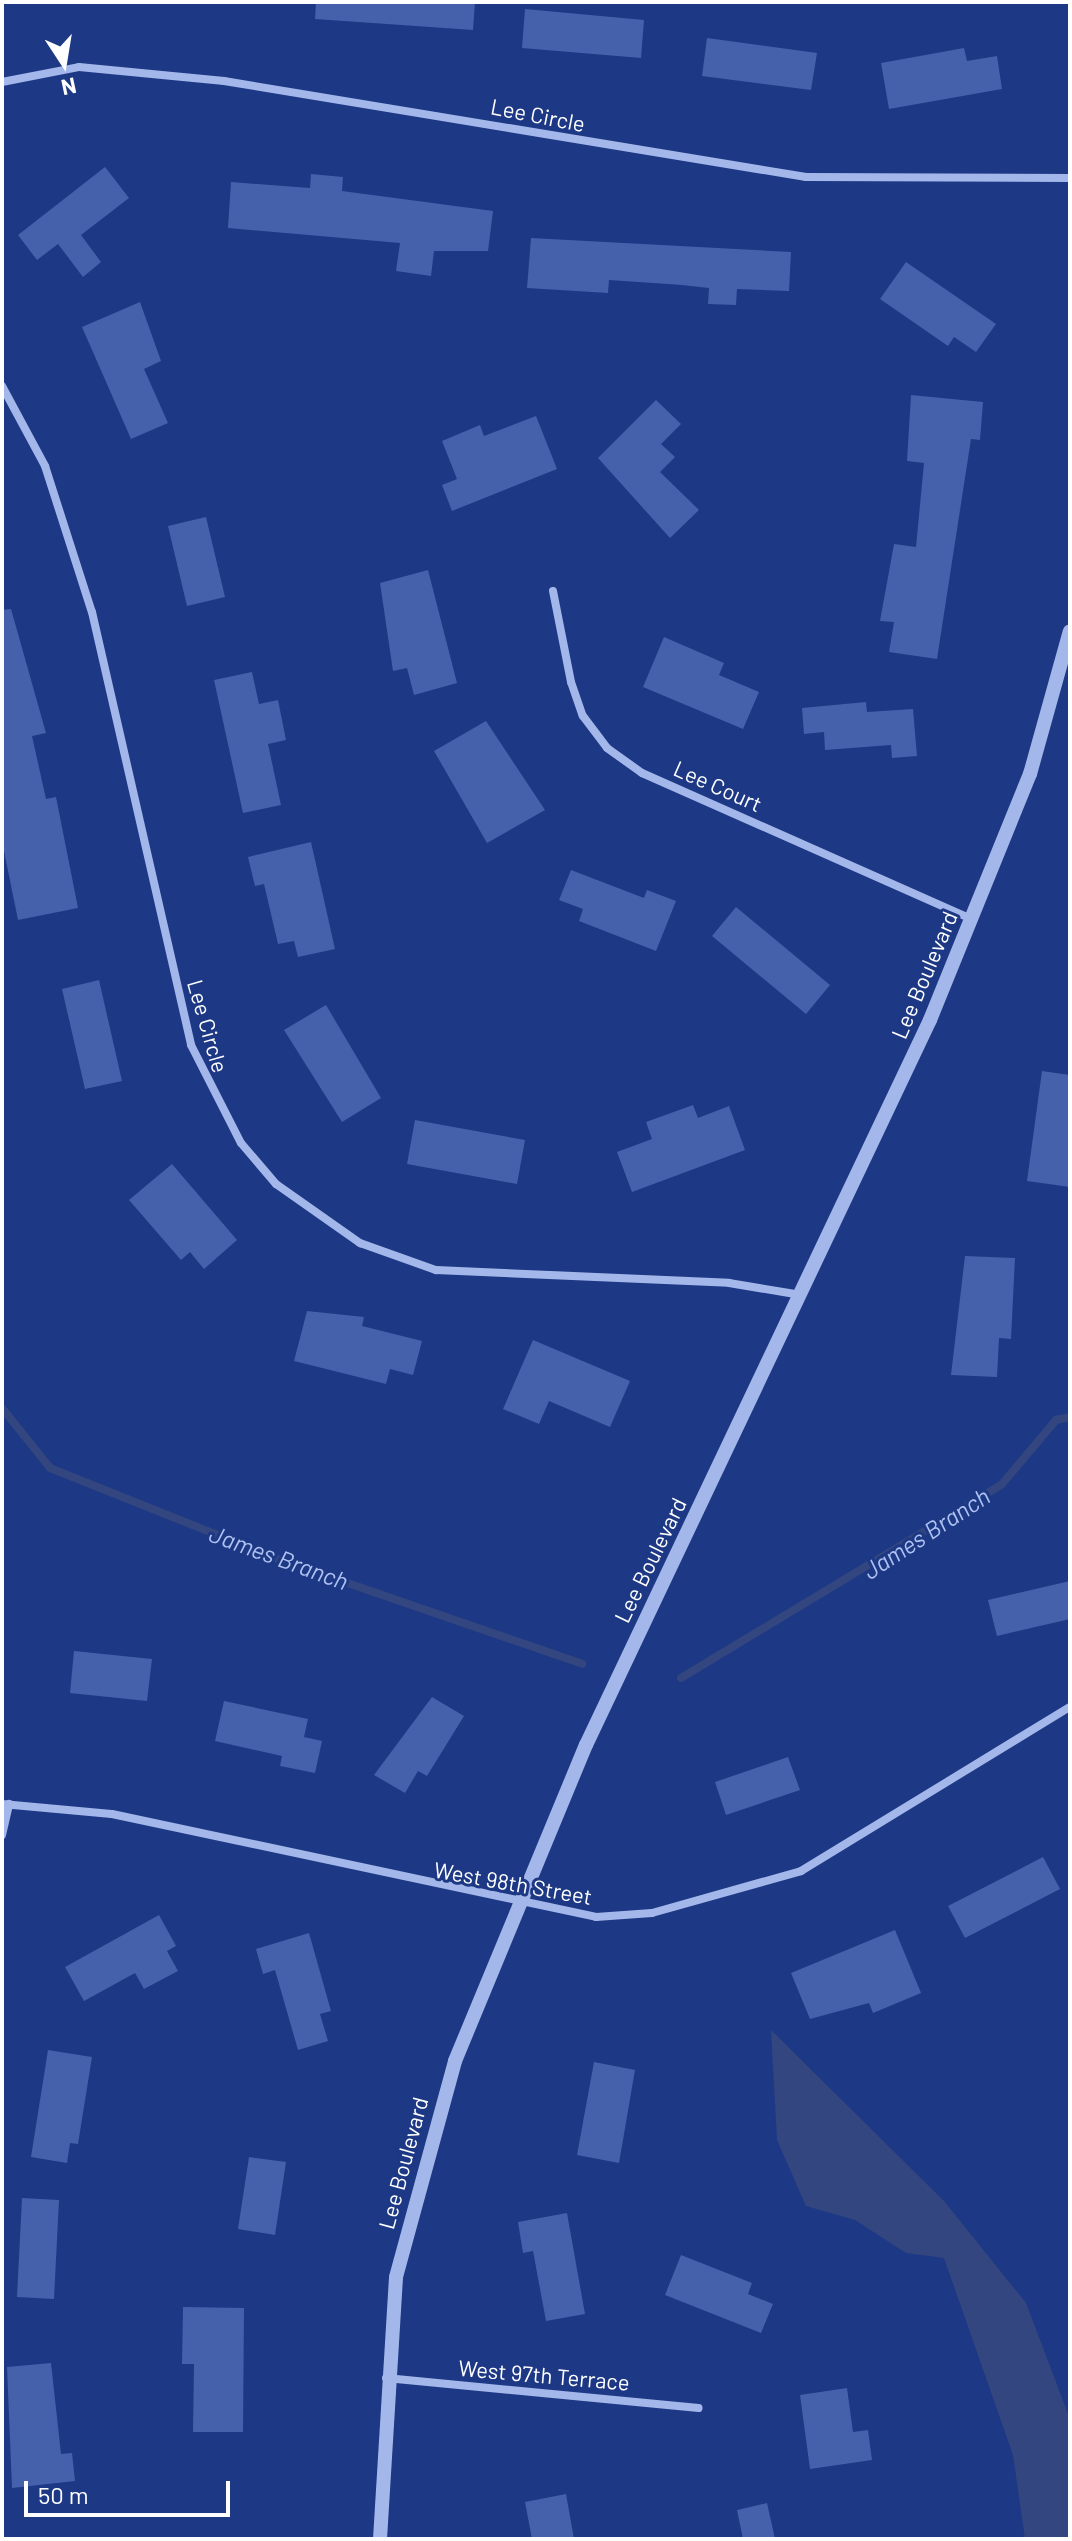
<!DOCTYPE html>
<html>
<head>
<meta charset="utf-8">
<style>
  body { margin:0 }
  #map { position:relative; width:1072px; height:2541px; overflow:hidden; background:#1d3884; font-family:Barlow,sans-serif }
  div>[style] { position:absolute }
  .water>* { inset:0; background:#33467f }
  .stream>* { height:8px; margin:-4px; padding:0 4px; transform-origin:4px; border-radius:4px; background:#33467f }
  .building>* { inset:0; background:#4561ac }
  .minor>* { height:8px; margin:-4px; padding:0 4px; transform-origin:4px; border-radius:4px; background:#a4b7ea }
  .tertiary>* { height:14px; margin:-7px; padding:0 7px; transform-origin:7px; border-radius:7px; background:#a4b7ea }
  span { translate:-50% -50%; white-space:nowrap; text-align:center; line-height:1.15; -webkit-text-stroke:6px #1d3884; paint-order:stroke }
  .street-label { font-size:22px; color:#fff }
  .water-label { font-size:24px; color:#afc2f2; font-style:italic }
  .frame { position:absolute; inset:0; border:4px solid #fff; pointer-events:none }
  .north { position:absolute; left:24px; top:24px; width:80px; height:80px; -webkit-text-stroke:6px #1d3884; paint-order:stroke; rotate:168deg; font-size:22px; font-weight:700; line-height:32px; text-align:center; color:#fff }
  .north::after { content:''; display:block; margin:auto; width:28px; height:36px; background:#fff; clip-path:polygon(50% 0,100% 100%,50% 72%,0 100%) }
  .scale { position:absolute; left:24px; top:2481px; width:206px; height:36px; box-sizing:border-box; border:4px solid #fff; border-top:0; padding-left:10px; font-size:24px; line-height:28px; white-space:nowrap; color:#fff; -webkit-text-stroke:6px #1d3884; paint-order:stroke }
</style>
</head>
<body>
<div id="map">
  <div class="water">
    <i style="clip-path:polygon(771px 2030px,944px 2201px,1026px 2303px,1070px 2419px,1070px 2539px,1025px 2539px,1013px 2455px,944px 2258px,906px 2253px,855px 2220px,806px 2206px,777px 2140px)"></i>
  </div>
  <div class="stream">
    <i style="left:2px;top:1408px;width:77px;rotate:51.3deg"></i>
    <i style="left:50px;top:1468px;width:242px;rotate:21.8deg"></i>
    <i style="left:275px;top:1558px;width:325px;rotate:19deg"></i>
    <i style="left:681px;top:1678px;width:375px;rotate:-31.1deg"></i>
    <i style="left:1002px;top:1484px;width:84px;rotate:-49.8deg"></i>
    <i style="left:1056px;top:1420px;width:14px;rotate:-12deg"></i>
  </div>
  <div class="building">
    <i style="clip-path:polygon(316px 2px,475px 2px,473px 30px,315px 19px)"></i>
    <i style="clip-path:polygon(525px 9px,644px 20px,641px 58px,522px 48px)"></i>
    <i style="clip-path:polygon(707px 38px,817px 53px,811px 90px,702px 76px)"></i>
    <i style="clip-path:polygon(964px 48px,967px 61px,997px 56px,1002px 89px,889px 109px,881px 63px)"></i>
    <i style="clip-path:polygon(105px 167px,129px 198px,81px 235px,101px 262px,83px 277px,58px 244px,37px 260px,18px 235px)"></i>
    <i style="clip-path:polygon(311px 174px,343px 177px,342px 191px,493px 211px,488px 251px,434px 251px,431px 276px,396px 271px,400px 243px,228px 228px,231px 182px,310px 188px)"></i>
    <i style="clip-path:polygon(531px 238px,791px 252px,789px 291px,737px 289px,736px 305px,708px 304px,709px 288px,682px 285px,609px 280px,608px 293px,527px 288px)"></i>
    <i style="clip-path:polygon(906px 262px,996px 324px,976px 352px,954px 337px,948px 346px,880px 299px)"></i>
    <i style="clip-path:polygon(140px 302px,161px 361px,144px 369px,168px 423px,131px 439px,82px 327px)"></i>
    <i style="clip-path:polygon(911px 395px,983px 402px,980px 440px,971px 439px,937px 659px,889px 652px,894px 622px,880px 621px,894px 544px,916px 547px,924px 463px,907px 461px)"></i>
    <i style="clip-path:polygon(656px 400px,681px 424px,661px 444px,675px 457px,660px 472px,699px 510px,670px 538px,598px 458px)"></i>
    <i style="clip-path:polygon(536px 416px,557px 469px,452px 511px,442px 485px,457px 479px,442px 441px,480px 425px,484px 436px)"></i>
    <i style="clip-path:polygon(206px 517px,225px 597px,187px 606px,168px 526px)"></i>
    <i style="clip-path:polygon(428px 570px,457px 683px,414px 695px,407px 668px,393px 671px,380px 583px)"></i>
    <i style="clip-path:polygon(11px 609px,46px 733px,32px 736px,46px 799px,56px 797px,78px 908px,18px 920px,2px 841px,2px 610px)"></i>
    <i style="clip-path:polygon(664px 637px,724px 663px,719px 675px,759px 692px,743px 729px,643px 687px)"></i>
    <i style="clip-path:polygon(252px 672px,259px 704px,278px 700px,286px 740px,268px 744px,281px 805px,243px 813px,214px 680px)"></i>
    <i style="clip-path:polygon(866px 702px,867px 712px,913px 709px,917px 756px,892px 758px,891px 745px,825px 750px,824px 732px,804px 734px,802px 708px)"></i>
    <i style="clip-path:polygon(486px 721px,545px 810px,487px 843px,434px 751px)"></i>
    <i style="clip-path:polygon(311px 842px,335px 949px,298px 957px,294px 941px,278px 944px,264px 884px,255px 886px,248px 857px)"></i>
    <i style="clip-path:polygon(571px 870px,644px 898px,647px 890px,676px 901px,656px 951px,579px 921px,583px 909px,559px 900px)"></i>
    <i style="clip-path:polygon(736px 907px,830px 985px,806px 1014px,712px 936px)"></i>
    <i style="clip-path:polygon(99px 980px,122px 1081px,85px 1089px,62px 989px)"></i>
    <i style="clip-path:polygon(326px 1005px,381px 1098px,342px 1122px,284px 1030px)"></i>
    <i style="clip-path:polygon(1042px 1071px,1070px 1075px,1070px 1187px,1027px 1181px)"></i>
    <i style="clip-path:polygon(693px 1105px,698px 1118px,729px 1106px,745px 1150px,632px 1192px,617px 1152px,652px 1139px,646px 1122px)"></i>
    <i style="clip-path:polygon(415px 1120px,525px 1140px,517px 1184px,407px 1164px)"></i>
    <i style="clip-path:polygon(172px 1164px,237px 1240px,204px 1269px,190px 1252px,181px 1260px,129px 1200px)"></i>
    <i style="clip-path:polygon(965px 1256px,1015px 1258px,1011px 1339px,999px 1338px,997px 1377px,951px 1375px)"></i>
    <i style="clip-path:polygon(307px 1311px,364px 1317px,362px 1326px,422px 1341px,413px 1375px,390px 1369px,386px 1384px,294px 1361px)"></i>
    <i style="clip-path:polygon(533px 1340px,630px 1381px,610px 1427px,549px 1401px,539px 1424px,503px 1409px)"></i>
    <i style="clip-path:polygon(1070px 1581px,1070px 1619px,997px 1636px,988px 1600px)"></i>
    <i style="clip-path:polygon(74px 1651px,152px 1659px,147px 1701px,70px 1693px)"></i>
    <i style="clip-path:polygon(432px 1697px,464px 1716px,427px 1776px,418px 1771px,405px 1793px,374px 1775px)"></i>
    <i style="clip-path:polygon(224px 1701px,308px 1719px,304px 1737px,322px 1741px,315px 1773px,280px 1766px,282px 1756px,215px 1741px)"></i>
    <i style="clip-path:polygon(788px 1757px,800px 1790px,726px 1815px,715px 1782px)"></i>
    <i style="clip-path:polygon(1043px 1857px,1060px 1889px,965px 1938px,948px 1906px)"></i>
    <i style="clip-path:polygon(159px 1915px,176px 1946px,167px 1951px,178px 1971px,144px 1989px,135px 1973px,84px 2001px,65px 1967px)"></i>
    <i style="clip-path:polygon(895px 1930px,921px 1993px,873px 2013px,869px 2003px,810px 2019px,791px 1973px)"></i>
    <i style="clip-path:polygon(309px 1933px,331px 2011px,320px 2014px,328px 2041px,298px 2050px,275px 1970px,263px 1974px,256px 1949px)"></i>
    <i style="clip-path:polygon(48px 2050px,92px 2057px,78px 2144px,70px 2143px,67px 2163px,31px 2157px)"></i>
    <i style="clip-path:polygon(594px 2062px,635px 2070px,619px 2163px,577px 2155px)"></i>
    <i style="clip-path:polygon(249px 2157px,286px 2162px,275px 2235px,238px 2229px)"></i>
    <i style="clip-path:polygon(22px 2198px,59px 2200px,54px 2299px,17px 2297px)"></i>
    <i style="clip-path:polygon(567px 2213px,585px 2314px,546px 2321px,533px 2251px,523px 2253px,518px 2222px)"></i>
    <i style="clip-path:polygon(681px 2255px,752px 2283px,748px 2294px,773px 2304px,761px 2333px,665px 2295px)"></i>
    <i style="clip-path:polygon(183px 2307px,244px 2308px,243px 2432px,193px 2432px,194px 2364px,182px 2364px)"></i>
    <i style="clip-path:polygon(51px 2363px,61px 2454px,72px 2453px,75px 2481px,12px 2488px,7px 2367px)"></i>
    <i style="clip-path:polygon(847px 2388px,853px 2432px,868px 2430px,872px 2460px,810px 2469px,800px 2395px)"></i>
    <i style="clip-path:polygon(566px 2494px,574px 2539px,532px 2539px,525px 2502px)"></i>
    <i style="clip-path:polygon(767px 2503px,775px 2539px,743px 2539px,737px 2510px)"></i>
  </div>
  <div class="minor">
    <i style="left:2px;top:82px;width:78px;rotate:-11deg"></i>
    <i style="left:79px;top:67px;width:146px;rotate:5.5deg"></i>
    <i style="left:224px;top:81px;width:590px;rotate:9.37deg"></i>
    <i style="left:806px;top:177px;width:264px;rotate:0.2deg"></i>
    <i style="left:2px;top:386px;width:91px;rotate:61.7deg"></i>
    <i style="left:45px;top:466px;width:153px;rotate:72.2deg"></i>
    <i style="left:92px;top:612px;width:444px;rotate:77.1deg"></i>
    <i style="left:191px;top:1045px;width:110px;rotate:63deg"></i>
    <i style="left:241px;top:1143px;width:54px;rotate:49.5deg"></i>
    <i style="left:276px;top:1184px;width:103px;rotate:35.1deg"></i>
    <i style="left:360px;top:1243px;width:81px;rotate:19.6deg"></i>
    <i style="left:436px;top:1270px;width:293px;rotate:2.5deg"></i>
    <i style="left:729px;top:1283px;width:67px;rotate:9.5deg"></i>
    <i style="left:553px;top:591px;width:93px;rotate:78.8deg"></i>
    <i style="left:571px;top:682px;width:36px;rotate:71deg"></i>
    <i style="left:583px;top:716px;width:40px;rotate:53deg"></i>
    <i style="left:607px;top:748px;width:43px;rotate:35.5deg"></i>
    <i style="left:642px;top:773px;width:360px;rotate:23.9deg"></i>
    <i style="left:2px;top:1804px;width:110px;rotate:5.2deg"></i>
    <i style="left:112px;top:1814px;width:495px;rotate:12deg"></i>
    <i style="left:596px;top:1917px;width:56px;rotate:-4.1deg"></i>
    <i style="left:652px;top:1913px;width:155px;rotate:-15.7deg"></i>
    <i style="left:801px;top:1871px;width:315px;rotate:-31.4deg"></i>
    <i style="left:2px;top:1835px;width:32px;rotate:-77deg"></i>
    <i style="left:386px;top:2378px;width:314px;rotate:5.5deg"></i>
  </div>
  <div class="tertiary">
    <i style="left:380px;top:2539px;width:262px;rotate:-86.5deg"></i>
    <i style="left:396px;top:2277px;width:224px;rotate:-74.7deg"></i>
    <i style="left:455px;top:2061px;width:342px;rotate:-67.5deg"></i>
    <i style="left:586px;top:1745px;width:802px;rotate:-64.62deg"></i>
    <i style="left:930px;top:1020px;width:266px;rotate:-67.9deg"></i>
    <i style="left:1030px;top:774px;width:148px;rotate:-74.4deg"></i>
  </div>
  <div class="street-label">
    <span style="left:538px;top:115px;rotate:11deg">Lee Circle</span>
    <span style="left:718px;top:786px;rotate:24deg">Lee Court</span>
    <span style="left:924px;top:975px;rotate:-67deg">Lee Boulevard</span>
    <span style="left:208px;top:1026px;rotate:74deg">Lee Circle</span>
    <span style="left:650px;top:1560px;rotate:-64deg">Lee Boulevard</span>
    <span style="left:513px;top:1883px;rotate:10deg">West 98th Street</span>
    <span style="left:403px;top:2163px;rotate:-75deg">Lee Boulevard</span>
    <span style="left:544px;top:2375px;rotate:5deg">West 97th Terrace</span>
  </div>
  <div class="water-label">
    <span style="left:926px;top:1533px;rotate:-33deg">James Branch</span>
    <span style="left:279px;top:1557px;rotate:20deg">James Branch</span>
  </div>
  <div class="frame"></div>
  <div class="north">N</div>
  <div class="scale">50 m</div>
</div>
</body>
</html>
